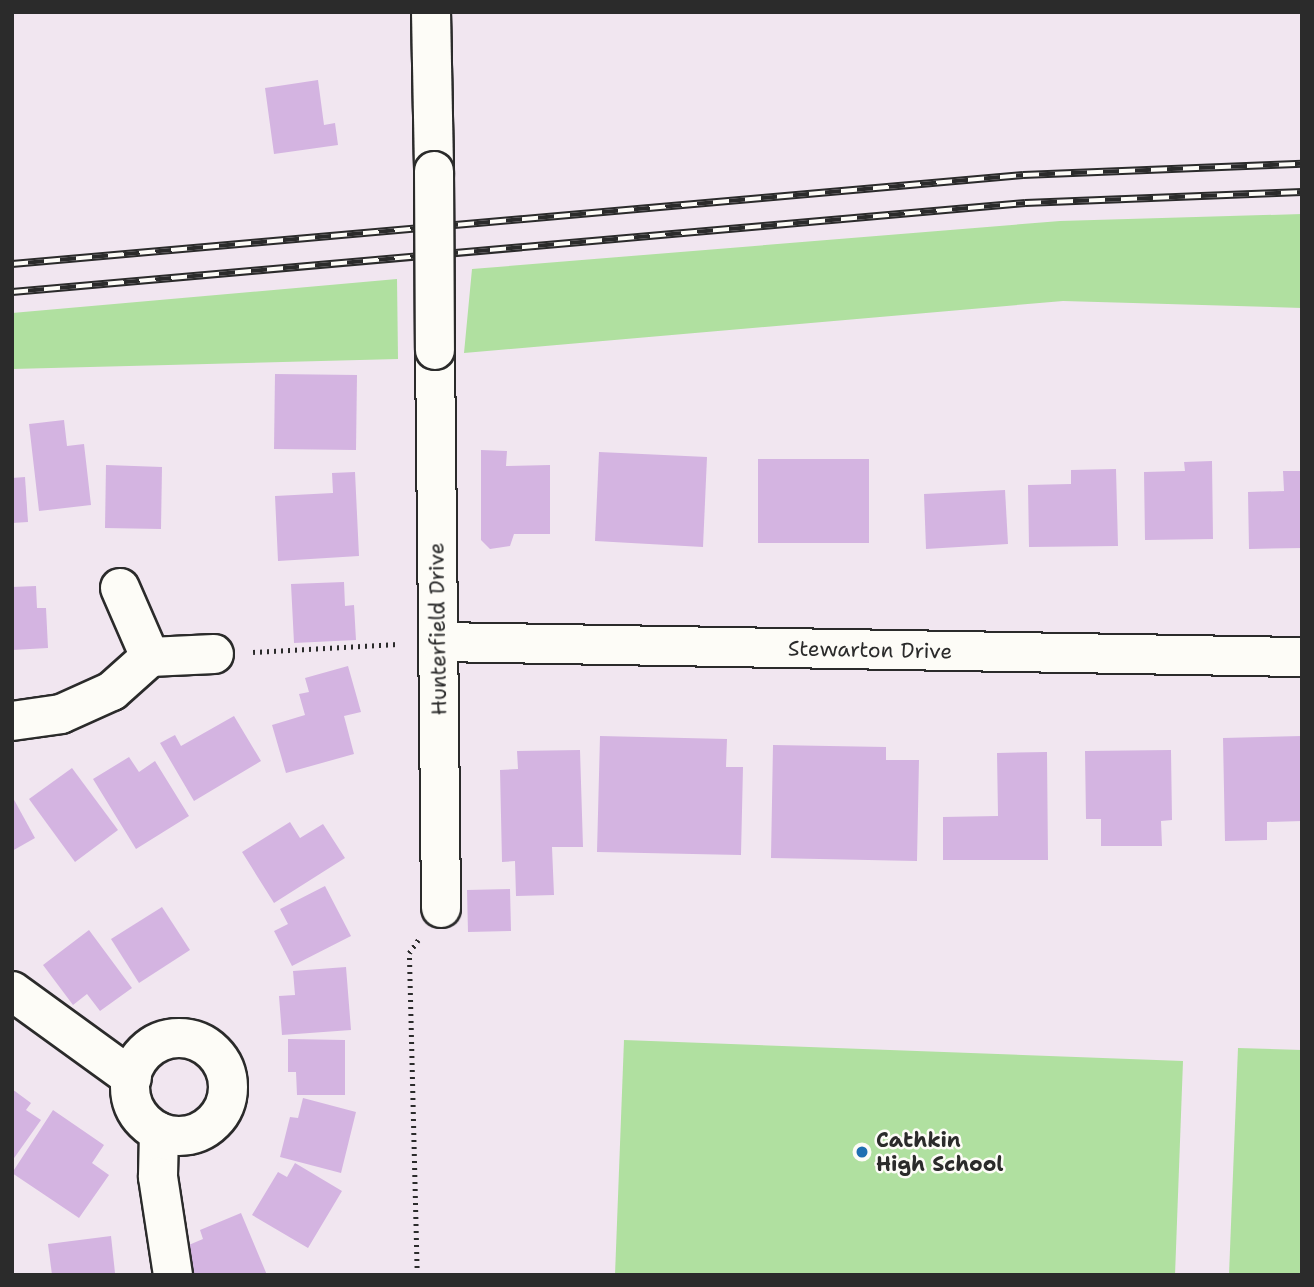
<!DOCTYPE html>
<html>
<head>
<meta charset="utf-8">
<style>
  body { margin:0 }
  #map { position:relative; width:1314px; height:1287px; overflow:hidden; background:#f1e6f0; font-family:"Shantell Sans",sans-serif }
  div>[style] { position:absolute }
  .green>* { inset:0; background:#b0e0a0 }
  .building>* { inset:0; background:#d4b4e1 }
  .path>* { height:4.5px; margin-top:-2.25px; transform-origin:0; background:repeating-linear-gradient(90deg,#2b2b2b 0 2px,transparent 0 7px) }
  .roads { filter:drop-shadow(2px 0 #2b2b2b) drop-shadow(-2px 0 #2b2b2b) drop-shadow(0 2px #2b2b2b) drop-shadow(0 -2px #2b2b2b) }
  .minor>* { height:38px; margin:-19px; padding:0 19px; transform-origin:19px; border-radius:19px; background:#fdfcf7 }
  .minor>.ring { margin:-19px; padding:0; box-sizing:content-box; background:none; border:38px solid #fdfcf7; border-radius:50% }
  .rail>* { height:8px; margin-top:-4px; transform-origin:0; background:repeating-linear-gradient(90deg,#fdfcf7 0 16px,#2b2b2b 0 32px); box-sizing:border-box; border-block:2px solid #2b2b2b }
  .bridges { filter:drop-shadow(2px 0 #2b2b2b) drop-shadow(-2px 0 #2b2b2b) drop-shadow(0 2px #2b2b2b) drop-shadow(0 -2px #2b2b2b) }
  .minor-bridge>* { height:38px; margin:-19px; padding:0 19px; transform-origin:19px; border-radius:19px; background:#fdfcf7 }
  .dots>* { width:19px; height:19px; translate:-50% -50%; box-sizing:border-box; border:4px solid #fdfcf7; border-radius:50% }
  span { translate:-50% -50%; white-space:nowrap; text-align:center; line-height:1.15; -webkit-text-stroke:5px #fdfcf7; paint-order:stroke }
  .street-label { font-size:21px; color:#2b2b2b }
  .poi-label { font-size:21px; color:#2b2b2b; font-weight:700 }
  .left { translate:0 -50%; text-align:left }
  .frame { position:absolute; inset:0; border:14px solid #2b2b2b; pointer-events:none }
</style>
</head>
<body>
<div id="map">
  <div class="green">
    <i style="clip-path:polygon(1302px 214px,1302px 308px,1063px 301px,464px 353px,472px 269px,1060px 221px)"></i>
    <i style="clip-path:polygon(397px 279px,398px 359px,12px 369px,12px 313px)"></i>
    <i style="clip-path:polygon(624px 1040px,1183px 1061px,1175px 1275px,615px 1275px)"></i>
    <i style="clip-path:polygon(1238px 1048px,1302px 1050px,1302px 1275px,1229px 1275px)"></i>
  </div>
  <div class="building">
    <i style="clip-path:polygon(318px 80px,324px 125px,335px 123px,338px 145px,274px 154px,265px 88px)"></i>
    <i style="clip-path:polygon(275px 374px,357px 375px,356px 450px,274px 449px)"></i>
    <i style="clip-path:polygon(64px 420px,67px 446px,84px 444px,91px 505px,39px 511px,29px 424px)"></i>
    <i style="clip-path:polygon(481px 450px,507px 451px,506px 466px,550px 465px,550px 534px,514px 534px,510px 546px,490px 549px,481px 540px)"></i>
    <i style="clip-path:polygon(599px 452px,707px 457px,703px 547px,595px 541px)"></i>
    <i style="clip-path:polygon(758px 459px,869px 459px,869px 543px,758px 543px)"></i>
    <i style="clip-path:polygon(1212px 461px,1213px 539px,1145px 540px,1144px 472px,1185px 471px,1184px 462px)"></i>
    <i style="clip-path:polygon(106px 465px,162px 467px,161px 529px,105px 528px)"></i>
    <i style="clip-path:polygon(1116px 469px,1118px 546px,1029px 547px,1028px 485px,1071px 484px,1071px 470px)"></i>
    <i style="clip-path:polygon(1283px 471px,1302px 471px,1302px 548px,1249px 549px,1248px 492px,1284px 491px)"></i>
    <i style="clip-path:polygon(355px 472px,359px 556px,278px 561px,275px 496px,333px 493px,332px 473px)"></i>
    <i style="clip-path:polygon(25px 477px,28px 522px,12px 523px,12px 478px)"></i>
    <i style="clip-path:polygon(1005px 490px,1008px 544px,926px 549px,924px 494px)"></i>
    <i style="clip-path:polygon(344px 582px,345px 606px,354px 605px,356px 640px,294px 643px,291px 584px)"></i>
    <i style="clip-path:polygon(36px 586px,37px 608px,46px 608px,48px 648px,12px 650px,12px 587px)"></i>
    <i style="clip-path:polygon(348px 666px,361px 712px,344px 716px,354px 754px,286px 773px,272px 725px,305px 715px,299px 694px,309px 692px,305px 678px)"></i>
    <i style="clip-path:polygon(234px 716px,261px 761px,194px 801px,160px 743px,175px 735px,181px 746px)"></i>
    <i style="clip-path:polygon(600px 736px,727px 739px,726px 767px,743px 767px,741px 855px,597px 852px)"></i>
    <i style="clip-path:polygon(1302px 736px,1302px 821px,1267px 822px,1267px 840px,1225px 841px,1223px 738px)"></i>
    <i style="clip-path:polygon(773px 745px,886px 747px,886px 760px,919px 760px,917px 861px,771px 858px)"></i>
    <i style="clip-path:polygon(580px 750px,583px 847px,552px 847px,554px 895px,516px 896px,515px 861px,502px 862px,500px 770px,518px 769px,517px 751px)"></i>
    <i style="clip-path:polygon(1171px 750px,1172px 820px,1161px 821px,1162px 846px,1101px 846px,1101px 819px,1086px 819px,1085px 751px)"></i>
    <i style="clip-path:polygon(1047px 752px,1048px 860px,943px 860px,943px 817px,998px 816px,997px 753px)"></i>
    <i style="clip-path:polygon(129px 757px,139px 772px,155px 761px,189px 816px,136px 849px,93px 779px)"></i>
    <i style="clip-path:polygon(72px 768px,118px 830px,75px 862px,29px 799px)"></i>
    <i style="clip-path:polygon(12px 796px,35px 838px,12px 851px)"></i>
    <i style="clip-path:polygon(290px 822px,300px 838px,323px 824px,345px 858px,274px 903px,242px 852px)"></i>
    <i style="clip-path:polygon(325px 886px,351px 936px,292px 966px,274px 931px,288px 924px,280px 909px)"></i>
    <i style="clip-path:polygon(510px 889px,511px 931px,468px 932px,467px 890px)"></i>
    <i style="clip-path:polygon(162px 907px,190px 950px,139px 983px,111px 939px)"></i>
    <i style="clip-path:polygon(89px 930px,132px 988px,100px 1011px,87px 994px,73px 1005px,43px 965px)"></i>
    <i style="clip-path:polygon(346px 967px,351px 1030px,282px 1035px,279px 996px,295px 995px,293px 971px)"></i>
    <i style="clip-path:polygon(288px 1039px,345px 1040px,345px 1095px,297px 1095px,296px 1072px,288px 1072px)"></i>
    <i style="clip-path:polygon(12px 1089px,31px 1103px,26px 1110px,41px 1120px,12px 1161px)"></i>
    <i style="clip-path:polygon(303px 1098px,356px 1112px,341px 1173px,280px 1157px,290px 1117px,298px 1118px)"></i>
    <i style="clip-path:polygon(53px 1110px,104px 1145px,92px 1163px,109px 1175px,79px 1218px,12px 1173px)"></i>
    <i style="clip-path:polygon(295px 1163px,342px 1191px,308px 1248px,252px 1215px,278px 1172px,287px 1177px)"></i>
    <i style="clip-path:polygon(241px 1213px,267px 1275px,195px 1275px,184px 1247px,203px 1239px,200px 1230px)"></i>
    <i style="clip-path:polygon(111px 1236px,115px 1273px,52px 1275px,48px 1244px)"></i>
  </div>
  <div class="path">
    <i style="left:253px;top:652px;width:145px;rotate:-3.2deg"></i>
    <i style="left:417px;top:1275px;width:322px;rotate:-91.4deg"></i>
    <i style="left:409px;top:953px;width:16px;rotate:-55deg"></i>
  </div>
  <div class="roads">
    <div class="minor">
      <i style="left:431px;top:12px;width:159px;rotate:88.9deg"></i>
      <i style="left:435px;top:350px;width:558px;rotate:89.38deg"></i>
      <i style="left:120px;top:588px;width:75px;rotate:66.5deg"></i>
      <i style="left:150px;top:657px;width:64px;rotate:-2.7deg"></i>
      <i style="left:439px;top:642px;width:863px;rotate:1deg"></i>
      <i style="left:12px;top:721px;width:49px;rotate:-8.1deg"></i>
      <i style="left:61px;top:714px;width:56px;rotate:-24.3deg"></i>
      <i style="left:112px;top:691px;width:51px;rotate:-41.8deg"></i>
      <i style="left:12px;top:991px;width:148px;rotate:35.9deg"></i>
      <i class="ring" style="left:130px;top:1038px;width:60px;height:60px"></i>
      <i style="left:159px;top:1132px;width:45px;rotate:91.3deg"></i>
      <i style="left:158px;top:1177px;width:99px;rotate:81.3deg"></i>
    </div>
  </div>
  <div class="rail">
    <i style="left:12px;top:264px;width:1015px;rotate:-5.03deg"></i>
    <i style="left:1023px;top:175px;width:279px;rotate:-2.3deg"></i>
    <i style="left:12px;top:292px;width:1017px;rotate:-5.02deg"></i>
    <i style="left:1025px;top:203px;width:277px;rotate:-2.3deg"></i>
  </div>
  <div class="bridges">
    <div class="minor-bridge">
      <i style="left:434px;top:171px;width:179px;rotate:89.7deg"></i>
    </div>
  </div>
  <div class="dots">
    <i style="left:862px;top:1152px;background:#1f6fb2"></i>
  </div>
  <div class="street-label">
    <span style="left:438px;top:629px;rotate:-91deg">Hunterfield Drive</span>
    <span style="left:870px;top:650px;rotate:1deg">Stewarton Drive</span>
  </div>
  <div class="poi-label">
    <span class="left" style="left:876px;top:1152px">Cathkin<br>High School</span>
  </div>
  <div class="frame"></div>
</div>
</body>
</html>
